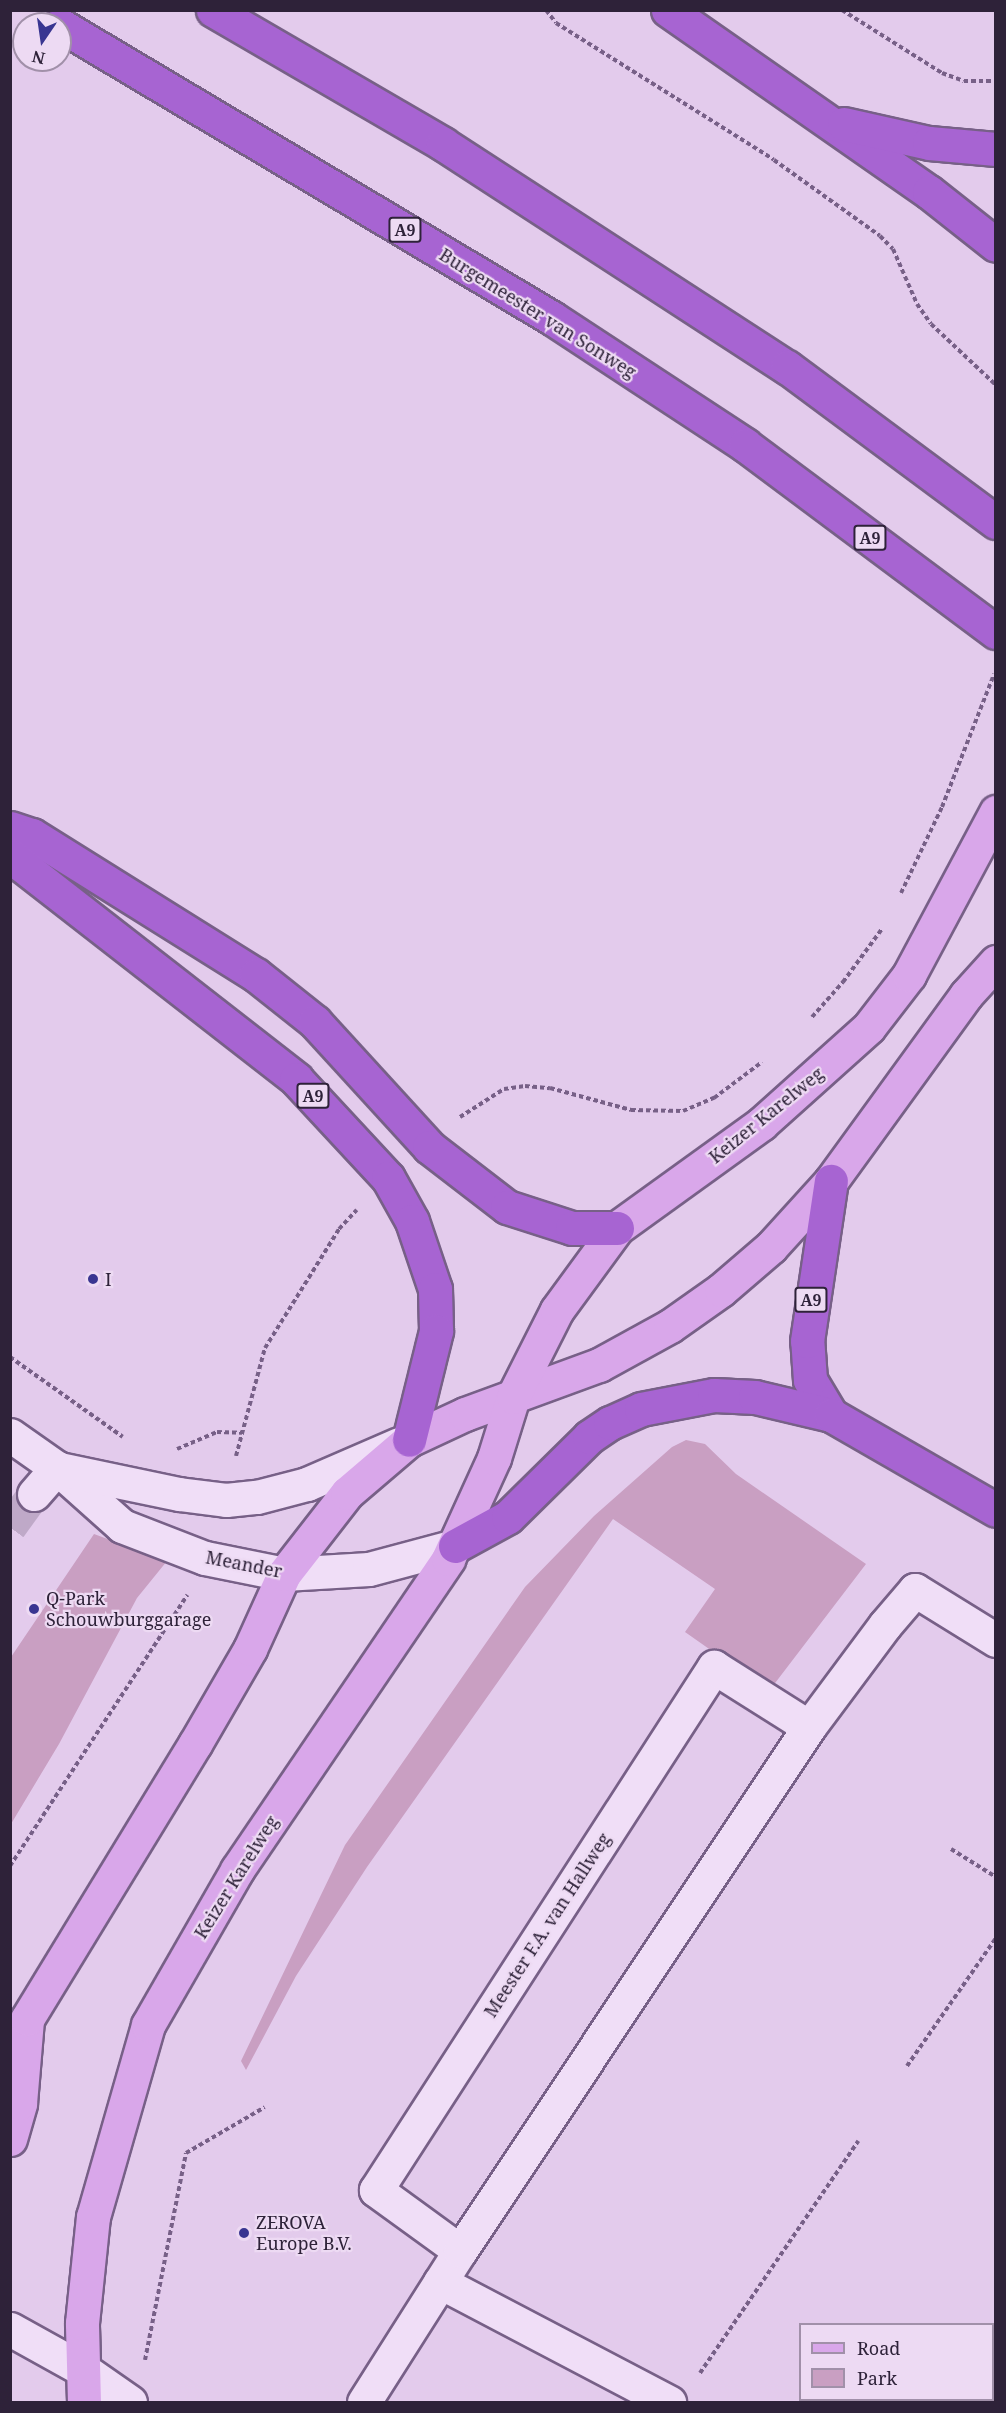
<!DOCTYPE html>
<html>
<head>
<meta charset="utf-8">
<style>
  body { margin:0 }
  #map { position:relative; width:1006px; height:2413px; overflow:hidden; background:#e3cbec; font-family:"Noto Serif",serif }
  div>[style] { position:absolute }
  .green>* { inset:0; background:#c99fc2 }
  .minor-tunnel>* { height:33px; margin-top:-16.5px; transform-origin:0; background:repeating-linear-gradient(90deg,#bfa9c8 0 33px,transparent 0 49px) }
  .path>* { height:4px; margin-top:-2px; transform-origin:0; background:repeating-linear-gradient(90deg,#776087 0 4.5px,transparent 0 7.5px) }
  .roads { filter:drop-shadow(2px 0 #776087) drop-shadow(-2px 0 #776087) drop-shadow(0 2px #776087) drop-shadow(0 -2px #776087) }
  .minor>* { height:33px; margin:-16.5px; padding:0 16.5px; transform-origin:16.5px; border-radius:16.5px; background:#f0def7 }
  .major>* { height:33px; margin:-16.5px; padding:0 16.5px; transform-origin:16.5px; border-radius:16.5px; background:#d9a7ea }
  .highway>* { height:33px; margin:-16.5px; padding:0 16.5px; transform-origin:16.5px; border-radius:16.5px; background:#a764d2 }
  .dots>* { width:16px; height:16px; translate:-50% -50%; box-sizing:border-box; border:3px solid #eddaf3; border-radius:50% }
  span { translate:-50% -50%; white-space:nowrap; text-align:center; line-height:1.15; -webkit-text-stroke:4.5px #eddaf3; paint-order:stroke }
  .shield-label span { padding:2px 4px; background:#eddaf3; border:2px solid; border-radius:4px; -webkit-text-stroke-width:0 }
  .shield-label { font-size:16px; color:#2e2239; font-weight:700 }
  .street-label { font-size:18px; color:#2e2239 }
  .poi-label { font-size:18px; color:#2e2239 }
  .left { translate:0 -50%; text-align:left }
  .frame { position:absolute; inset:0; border:12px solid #2e2239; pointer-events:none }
  .legend { position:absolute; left:799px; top:2323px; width:195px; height:78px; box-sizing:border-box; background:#eddaf3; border:2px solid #a190a9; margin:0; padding:8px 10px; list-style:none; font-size:18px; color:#2e2239 }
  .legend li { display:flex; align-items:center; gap:12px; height:30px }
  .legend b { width:30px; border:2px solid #a190a9 }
  .north { position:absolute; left:12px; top:12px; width:60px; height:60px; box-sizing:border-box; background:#eddaf3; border:2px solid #a190a9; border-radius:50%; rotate:193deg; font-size:16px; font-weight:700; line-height:24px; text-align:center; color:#2e2239 }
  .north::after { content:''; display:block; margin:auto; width:21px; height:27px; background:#393591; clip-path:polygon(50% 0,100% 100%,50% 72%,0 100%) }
</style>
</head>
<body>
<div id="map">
  <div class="green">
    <i style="clip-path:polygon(686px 1440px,705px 1444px,736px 1474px,866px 1564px,769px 1691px,685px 1632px,715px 1589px,613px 1519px,367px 1867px,296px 1976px,246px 2070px,241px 2061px,345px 1845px,525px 1587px,594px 1516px,672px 1447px)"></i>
    <i style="clip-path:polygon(94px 1534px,167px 1561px,137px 1598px,59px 1744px,11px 1824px,11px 1657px)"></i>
  </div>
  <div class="minor-tunnel">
    <i style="left:10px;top:1527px;width:41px;rotate:-54deg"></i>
  </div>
  <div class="path">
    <i style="left:546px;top:10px;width:16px;rotate:52deg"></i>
    <i style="left:556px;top:23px;width:257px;rotate:32.1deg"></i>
    <i style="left:774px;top:160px;width:130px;rotate:35.6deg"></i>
    <i style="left:880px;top:236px;width:18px;rotate:45deg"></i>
    <i style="left:893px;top:249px;width:60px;rotate:66.4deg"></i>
    <i style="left:917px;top:304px;width:24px;rotate:55deg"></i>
    <i style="left:931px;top:324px;width:89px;rotate:43.2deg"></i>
    <i style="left:842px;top:10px;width:118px;rotate:32.2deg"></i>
    <i style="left:942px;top:73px;width:23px;rotate:20deg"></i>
    <i style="left:964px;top:81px;width:32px"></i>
    <i style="left:901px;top:893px;width:95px;rotate:-64.5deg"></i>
    <i style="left:942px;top:807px;width:143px;rotate:-68.6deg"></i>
    <i style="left:812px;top:1017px;width:47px;rotate:-48.5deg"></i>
    <i style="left:843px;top:982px;width:66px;rotate:-53.7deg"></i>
    <i style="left:460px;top:1117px;width:52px;rotate:-32.5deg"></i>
    <i style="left:504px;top:1089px;width:21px;rotate:-8deg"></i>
    <i style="left:525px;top:1086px;width:25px;rotate:5deg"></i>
    <i style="left:550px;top:1088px;width:84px;rotate:15.2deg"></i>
    <i style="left:631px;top:1110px;width:52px;rotate:1.1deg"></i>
    <i style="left:683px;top:1111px;width:34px;rotate:-23deg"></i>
    <i style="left:714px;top:1098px;width:60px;rotate:-36.9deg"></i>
    <i style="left:10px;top:1357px;width:138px;rotate:35.3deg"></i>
    <i style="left:177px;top:1449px;width:43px;rotate:-23deg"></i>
    <i style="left:217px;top:1432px;width:25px;rotate:2deg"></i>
    <i style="left:236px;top:1456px;width:112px;rotate:-75deg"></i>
    <i style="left:265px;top:1348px;width:140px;rotate:-58.1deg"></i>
    <i style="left:339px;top:1229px;width:26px;rotate:-47deg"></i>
    <i style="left:951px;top:1849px;width:53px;rotate:31.9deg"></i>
    <i style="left:10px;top:1866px;width:324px;rotate:-56.8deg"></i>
    <i style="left:907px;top:2066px;width:156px;rotate:-55.2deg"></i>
    <i style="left:145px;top:2360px;width:211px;rotate:-78.8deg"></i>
    <i style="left:186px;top:2153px;width:91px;rotate:-30.2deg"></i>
    <i style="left:700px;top:2373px;width:281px;rotate:-55.7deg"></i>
  </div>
  <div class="roads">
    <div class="minor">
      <i style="left:10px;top:1435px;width:57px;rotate:35.1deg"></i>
      <i style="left:57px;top:1468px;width:87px;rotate:41.7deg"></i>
      <i style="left:122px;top:1526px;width:89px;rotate:21.1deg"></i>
      <i style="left:205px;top:1558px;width:81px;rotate:11.4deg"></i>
      <i style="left:284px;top:1574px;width:85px;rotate:-3.4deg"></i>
      <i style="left:369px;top:1569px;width:89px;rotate:-15deg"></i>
      <i style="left:59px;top:1469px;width:123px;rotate:11.8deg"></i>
      <i style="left:179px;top:1494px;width:47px;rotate:7.3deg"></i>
      <i style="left:226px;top:1500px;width:31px;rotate:-6deg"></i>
      <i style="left:257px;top:1497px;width:52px;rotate:-14.6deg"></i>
      <i style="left:307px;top:1484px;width:100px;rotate:-23.5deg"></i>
      <i style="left:34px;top:1494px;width:35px;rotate:-49deg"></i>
      <i style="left:460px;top:2251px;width:104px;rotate:-144deg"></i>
      <i style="left:376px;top:2190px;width:623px;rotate:-57.13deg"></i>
      <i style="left:714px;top:1667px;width:112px;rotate:32.3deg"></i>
      <i style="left:440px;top:2282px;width:259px;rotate:27.7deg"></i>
      <i style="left:10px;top:2329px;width:85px;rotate:29deg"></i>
      <i style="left:84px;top:2370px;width:56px;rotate:34.8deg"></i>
      <i style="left:364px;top:2402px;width:179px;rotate:-57.6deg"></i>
      <i style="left:460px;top:2251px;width:630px;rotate:-56.34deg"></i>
      <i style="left:809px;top:1727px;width:127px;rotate:-53.3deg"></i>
      <i style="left:885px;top:1625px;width:46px;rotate:-49.4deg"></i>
      <i style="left:915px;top:1590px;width:95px;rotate:31.7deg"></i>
    </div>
    <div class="major">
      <i style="left:10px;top:2139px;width:37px;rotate:-74deg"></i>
      <i style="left:20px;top:2103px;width:84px;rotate:-85.2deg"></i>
      <i style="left:27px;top:2019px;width:322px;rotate:-58.6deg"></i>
      <i style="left:195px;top:1744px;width:110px;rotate:-59.9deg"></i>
      <i style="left:250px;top:1649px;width:82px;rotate:-65.6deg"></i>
      <i style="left:284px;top:1574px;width:103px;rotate:-52.1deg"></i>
      <i style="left:347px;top:1493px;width:82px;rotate:-40.5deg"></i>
      <i style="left:409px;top:1440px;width:62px;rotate:-24.9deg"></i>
      <i style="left:465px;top:1414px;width:143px;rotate:-20.1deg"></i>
      <i style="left:599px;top:1365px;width:81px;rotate:-28.8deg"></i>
      <i style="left:670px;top:1326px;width:62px;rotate:-35.2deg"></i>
      <i style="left:721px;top:1290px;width:66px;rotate:-40.7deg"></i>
      <i style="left:771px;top:1247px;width:89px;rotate:-47.7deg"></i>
      <i style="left:831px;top:1181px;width:230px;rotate:-54deg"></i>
      <i style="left:966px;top:995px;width:45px;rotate:-47.7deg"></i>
      <i style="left:84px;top:2402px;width:79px;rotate:-91.5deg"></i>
      <i style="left:82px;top:2323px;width:107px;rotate:-84.1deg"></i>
      <i style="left:93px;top:2217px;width:200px;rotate:-74deg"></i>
      <i style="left:148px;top:2025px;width:179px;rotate:-60.1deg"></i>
      <i style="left:237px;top:1870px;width:376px;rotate:-55.8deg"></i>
      <i style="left:448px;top:1559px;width:111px;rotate:-65.5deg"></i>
      <i style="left:494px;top:1458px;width:64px;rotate:-72.7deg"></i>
      <i style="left:513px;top:1397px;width:97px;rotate:-63.2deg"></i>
      <i style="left:557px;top:1310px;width:102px;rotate:-53.8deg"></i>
      <i style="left:617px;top:1228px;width:178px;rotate:-35.8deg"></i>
      <i style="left:761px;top:1124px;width:145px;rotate:-41.9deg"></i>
      <i style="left:869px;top:1027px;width:66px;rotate:-52.4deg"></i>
      <i style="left:909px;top:975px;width:185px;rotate:-61.9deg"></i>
    </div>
    <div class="highway">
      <i style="left:213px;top:10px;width:266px;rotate:30.2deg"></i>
      <i style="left:443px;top:144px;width:410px;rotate:33deg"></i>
      <i style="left:787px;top:367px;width:260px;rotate:36.6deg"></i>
      <i style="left:668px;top:10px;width:318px;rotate:34.9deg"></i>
      <i style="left:929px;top:192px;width:85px;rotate:38.3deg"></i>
      <i style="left:60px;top:25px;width:573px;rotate:30.78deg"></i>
      <i style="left:552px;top:318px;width:231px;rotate:33.3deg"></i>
      <i style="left:745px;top:445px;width:313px;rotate:36.7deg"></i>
      <i style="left:844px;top:124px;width:87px;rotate:12.6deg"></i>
      <i style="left:929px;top:143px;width:67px;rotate:5.1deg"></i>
      <i style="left:10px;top:828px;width:23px;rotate:18deg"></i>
      <i style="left:32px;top:835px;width:264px;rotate:32deg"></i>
      <i style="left:256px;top:975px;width:75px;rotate:38.5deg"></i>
      <i style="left:315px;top:1022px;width:169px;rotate:47.6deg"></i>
      <i style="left:429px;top:1147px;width:98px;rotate:37.6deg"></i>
      <i style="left:507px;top:1207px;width:68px;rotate:17.9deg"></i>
      <i style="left:572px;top:1228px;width:45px"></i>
      <i style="left:10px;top:856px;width:363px;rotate:37.9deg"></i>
      <i style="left:296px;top:1079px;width:135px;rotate:47.1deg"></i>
      <i style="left:388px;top:1178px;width:49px;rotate:60.8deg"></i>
      <i style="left:412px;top:1221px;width:72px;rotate:71.3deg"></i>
      <i style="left:435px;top:1289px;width:42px;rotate:88.6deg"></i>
      <i style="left:436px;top:1331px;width:112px;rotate:103.9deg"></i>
      <i style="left:831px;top:1415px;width:41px;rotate:-121deg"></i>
      <i style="left:810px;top:1380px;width:39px;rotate:-94deg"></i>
      <i style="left:807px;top:1341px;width:162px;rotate:-81.5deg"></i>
      <i style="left:455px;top:1546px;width:60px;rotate:-28.7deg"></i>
      <i style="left:508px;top:1517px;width:114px;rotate:-44.6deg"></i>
      <i style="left:589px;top:1437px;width:25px;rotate:-34deg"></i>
      <i style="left:610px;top:1423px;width:34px;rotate:-24deg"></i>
      <i style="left:641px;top:1409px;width:74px;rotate:-10.9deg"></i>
      <i style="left:714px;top:1395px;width:41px;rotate:2.8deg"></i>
      <i style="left:755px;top:1397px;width:78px;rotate:13.3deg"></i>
      <i style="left:831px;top:1415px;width:190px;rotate:29.9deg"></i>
    </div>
  </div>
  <div class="dots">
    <i style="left:93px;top:1279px;background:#393591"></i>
    <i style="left:34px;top:1609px;background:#393591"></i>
    <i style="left:244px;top:2233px;background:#393591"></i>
  </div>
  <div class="shield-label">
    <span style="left:405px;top:230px">A9</span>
    <span style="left:870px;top:538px">A9</span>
    <span style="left:313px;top:1096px">A9</span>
    <span style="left:811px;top:1300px">A9</span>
  </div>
  <div class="street-label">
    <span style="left:538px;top:313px;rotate:32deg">Burgemeester van Sonweg</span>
    <span style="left:766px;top:1115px;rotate:-39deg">Keizer Karelweg</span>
    <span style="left:244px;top:1564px;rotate:11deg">Meander</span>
    <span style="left:236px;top:1877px;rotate:-58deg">Keizer Karelweg</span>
    <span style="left:547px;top:1925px;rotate:-57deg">Meester F.A. van Hallweg</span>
  </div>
  <div class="poi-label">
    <span class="left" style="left:105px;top:1279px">I</span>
    <span class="left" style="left:46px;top:1609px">Q-Park<br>Schouwburggarage</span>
    <span class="left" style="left:256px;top:2233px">ZEROVA<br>Europe B.V.</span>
  </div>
  <div class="frame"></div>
  <ul class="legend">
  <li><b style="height:8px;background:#d9a7ea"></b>Road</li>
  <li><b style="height:16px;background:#c99fc2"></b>Park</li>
  </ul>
  <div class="north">N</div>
</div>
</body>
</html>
